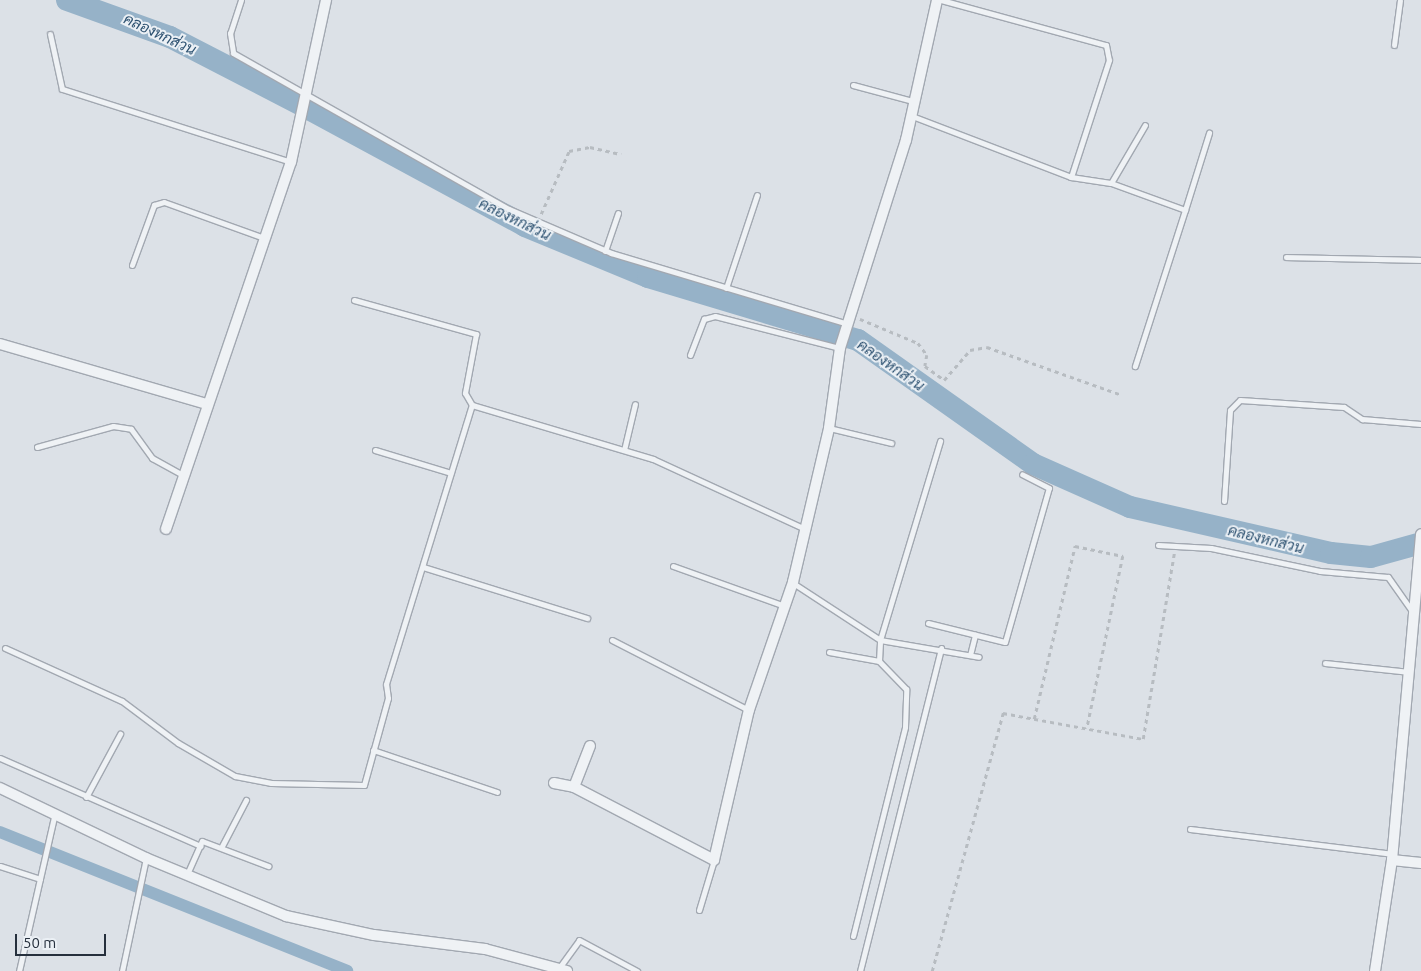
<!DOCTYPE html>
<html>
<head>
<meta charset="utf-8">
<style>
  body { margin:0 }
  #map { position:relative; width:1421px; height:971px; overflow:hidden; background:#dce1e7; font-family:Ubuntu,Sarabun,sans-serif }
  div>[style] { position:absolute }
  .canal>* { height:12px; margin:-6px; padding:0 6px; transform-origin:6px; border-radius:6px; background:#96b2c8 }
  .river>* { height:22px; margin:-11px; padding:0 11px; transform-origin:11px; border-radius:11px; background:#96b2c8 }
  .path>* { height:2.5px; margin-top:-1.25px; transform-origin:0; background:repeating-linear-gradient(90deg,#b7bcc1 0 4px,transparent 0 8px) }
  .roads { filter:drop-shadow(1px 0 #a2a8b1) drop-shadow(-1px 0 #a2a8b1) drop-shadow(0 1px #a2a8b1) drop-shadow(0 -1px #a2a8b1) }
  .lane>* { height:5px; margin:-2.5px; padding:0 2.5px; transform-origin:2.5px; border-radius:2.5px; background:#eff2f5 }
  .street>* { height:10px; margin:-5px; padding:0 5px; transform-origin:5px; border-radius:5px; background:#eff2f5 }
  span { translate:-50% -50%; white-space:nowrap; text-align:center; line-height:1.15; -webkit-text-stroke:4px #ebf0f5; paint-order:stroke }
  .water-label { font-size:15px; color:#2f5372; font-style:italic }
  .scale { position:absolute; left:15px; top:934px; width:91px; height:22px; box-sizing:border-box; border:2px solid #26303d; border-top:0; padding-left:6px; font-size:15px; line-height:18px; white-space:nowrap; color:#26303d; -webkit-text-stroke:4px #ebf0f5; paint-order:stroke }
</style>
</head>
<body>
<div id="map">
  <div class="canal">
    <i style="left:0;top:832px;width:374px;rotate:21.8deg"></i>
  </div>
  <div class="river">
    <i style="left:67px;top:0;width:109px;rotate:19.8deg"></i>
    <i style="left:170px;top:37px;width:148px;rotate:27.3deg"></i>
    <i style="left:309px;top:109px;width:246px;rotate:28.4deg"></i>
    <i style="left:525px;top:226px;width:133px;rotate:22.5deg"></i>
    <i style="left:648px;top:277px;width:219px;rotate:16.7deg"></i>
    <i style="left:858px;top:340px;width:214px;rotate:35.3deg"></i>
    <i style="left:1033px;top:464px;width:106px;rotate:23.9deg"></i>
    <i style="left:1130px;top:507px;width:206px;rotate:12.9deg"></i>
    <i style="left:1331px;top:553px;width:40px;rotate:5.7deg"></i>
    <i style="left:1371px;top:557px;width:52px;rotate:-15.6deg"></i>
  </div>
  <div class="path">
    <i style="left:541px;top:214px;width:69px;rotate:-66deg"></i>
    <i style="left:569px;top:151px;width:21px;rotate:-11deg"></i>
    <i style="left:590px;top:147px;width:32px;rotate:13deg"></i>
    <i style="left:860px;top:319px;width:63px;rotate:22.5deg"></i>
    <i style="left:918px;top:343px;width:15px;rotate:53deg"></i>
    <i style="left:927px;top:355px;width:11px;rotate:100deg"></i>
    <i style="left:925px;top:366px;width:24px;rotate:36deg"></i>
    <i style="left:944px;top:380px;width:40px;rotate:-49deg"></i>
    <i style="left:970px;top:350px;width:17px;rotate:-10deg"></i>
    <i style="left:987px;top:347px;width:143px;rotate:19.6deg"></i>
    <i style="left:1034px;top:719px;width:178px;rotate:-76.7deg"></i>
    <i style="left:1075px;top:546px;width:49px;rotate:11.8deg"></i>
    <i style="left:1123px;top:556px;width:176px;rotate:101.8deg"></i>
    <i style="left:932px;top:971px;width:268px;rotate:-74.6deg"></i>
    <i style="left:1003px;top:713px;width:142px;rotate:10.5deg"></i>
    <i style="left:1143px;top:739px;width:189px;rotate:-80.5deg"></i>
  </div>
  <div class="roads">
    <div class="lane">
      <i style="left:241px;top:0;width:35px;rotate:108deg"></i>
      <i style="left:230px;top:33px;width:20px;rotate:81deg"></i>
      <i style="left:233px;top:53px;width:317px;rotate:29.5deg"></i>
      <i style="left:509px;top:209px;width:111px;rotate:23.3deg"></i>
      <i style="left:611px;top:253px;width:247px;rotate:16.7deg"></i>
      <i style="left:941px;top:0;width:171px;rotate:15.3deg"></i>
      <i style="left:1106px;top:45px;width:15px;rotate:79deg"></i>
      <i style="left:1109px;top:60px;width:123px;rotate:108deg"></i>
      <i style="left:50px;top:34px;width:56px;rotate:77.7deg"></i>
      <i style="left:62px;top:89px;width:240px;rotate:17.7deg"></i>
      <i style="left:1394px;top:45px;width:45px;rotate:-82.4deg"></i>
      <i style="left:853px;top:85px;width:65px;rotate:15.1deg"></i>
      <i style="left:912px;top:116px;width:170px;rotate:21deg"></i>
      <i style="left:1071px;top:177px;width:40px;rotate:8.5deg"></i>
      <i style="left:1111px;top:183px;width:79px;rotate:20deg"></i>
      <i style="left:1185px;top:210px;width:164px;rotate:107.8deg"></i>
      <i style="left:1111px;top:183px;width:67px;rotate:-59.6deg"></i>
      <i style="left:1185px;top:210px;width:81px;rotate:-72.7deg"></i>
      <i style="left:605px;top:251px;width:40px;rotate:-71.1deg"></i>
      <i style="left:1286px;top:257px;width:135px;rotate:1.3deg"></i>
      <i style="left:132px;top:265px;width:64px;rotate:-69.9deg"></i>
      <i style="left:154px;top:205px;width:10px;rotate:-17deg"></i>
      <i style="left:164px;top:202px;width:106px;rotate:19.8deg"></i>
      <i style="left:726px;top:288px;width:98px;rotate:-71.6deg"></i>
      <i style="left:354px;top:300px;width:127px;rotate:15.6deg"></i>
      <i style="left:476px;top:334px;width:60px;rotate:100.6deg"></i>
      <i style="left:465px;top:393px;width:14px;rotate:60deg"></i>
      <i style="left:472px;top:405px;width:189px;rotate:16.6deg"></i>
      <i style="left:653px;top:459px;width:165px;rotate:24.7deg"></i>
      <i style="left:690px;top:355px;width:39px;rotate:-69deg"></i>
      <i style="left:704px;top:319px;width:11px;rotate:-15deg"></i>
      <i style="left:715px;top:316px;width:129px;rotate:14.4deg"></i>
      <i style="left:829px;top:428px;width:64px;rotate:13.6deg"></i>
      <i style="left:37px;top:447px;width:79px;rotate:-15.4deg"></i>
      <i style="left:113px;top:426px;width:18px;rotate:9deg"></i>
      <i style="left:131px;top:429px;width:36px;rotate:54deg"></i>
      <i style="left:152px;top:458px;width:37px;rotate:29deg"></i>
      <i style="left:375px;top:450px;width:79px;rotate:16.8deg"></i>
      <i style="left:624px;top:450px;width:47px;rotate:-76.6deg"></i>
      <i style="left:1224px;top:501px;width:91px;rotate:-86.2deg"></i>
      <i style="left:1230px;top:410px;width:14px;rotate:-45deg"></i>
      <i style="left:1240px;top:400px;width:104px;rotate:3.9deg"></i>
      <i style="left:1344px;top:407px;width:22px;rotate:34deg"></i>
      <i style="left:1362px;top:419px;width:59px;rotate:4.8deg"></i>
      <i style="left:1158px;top:545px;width:53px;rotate:3.2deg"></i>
      <i style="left:1211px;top:548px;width:111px;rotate:11.9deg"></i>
      <i style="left:1320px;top:571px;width:68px;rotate:5deg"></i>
      <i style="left:1388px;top:577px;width:42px;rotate:54.8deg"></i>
      <i style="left:673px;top:566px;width:116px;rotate:19.7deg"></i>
      <i style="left:423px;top:567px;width:172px;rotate:17.3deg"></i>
      <i style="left:793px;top:583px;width:104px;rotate:33.2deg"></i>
      <i style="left:880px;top:640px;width:100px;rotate:9.7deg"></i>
      <i style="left:928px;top:623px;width:79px;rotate:13.9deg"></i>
      <i style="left:1005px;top:642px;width:160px;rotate:-74.1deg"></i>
      <i style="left:1049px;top:488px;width:30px;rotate:-153deg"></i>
      <i style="left:612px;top:640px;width:154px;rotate:27.1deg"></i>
      <i style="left:5px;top:648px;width:128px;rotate:24.4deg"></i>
      <i style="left:122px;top:701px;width:70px;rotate:36.9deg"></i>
      <i style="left:178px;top:743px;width:66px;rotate:30.1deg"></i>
      <i style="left:235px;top:776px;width:37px;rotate:11deg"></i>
      <i style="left:271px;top:783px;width:93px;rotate:1.2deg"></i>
      <i style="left:364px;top:785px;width:90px;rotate:-74.6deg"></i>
      <i style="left:388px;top:698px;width:14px;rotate:-98deg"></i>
      <i style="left:386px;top:684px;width:292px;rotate:-72.9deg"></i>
      <i style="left:829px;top:652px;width:51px;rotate:10.2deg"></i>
      <i style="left:970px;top:655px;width:21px;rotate:-76deg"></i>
      <i style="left:1325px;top:663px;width:85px;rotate:6deg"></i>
      <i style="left:373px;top:750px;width:131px;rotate:18.7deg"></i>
      <i style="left:0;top:758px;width:219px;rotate:23.7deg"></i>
      <i style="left:86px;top:797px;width:72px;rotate:-61.6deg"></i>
      <i style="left:1190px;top:829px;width:205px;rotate:7deg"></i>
      <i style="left:222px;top:846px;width:52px;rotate:-62.4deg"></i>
      <i style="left:0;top:866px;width:42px;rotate:18deg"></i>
      <i style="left:188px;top:872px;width:34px;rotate:-66deg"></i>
      <i style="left:202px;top:841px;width:71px;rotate:20.7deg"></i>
      <i style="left:699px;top:910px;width:52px;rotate:-73.3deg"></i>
      <i style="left:853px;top:936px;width:215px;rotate:-76deg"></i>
      <i style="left:905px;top:727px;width:38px;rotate:-88deg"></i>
      <i style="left:906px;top:689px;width:39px;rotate:-134deg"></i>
      <i style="left:879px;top:661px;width:21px;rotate:-87deg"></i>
      <i style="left:880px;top:640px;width:208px;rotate:-73.2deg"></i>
      <i style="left:559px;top:968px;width:34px;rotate:-54deg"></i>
      <i style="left:579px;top:940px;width:66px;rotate:28.1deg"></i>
      <i style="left:19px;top:971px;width:162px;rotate:-77.2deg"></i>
      <i style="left:122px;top:971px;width:116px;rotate:-78deg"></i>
      <i style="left:860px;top:971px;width:333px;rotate:-75.9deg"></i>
    </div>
    <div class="street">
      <i style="left:0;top:344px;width:216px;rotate:16.2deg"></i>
      <i style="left:166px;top:529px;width:388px;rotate:-71.2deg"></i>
      <i style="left:291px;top:162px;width:166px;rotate:-77.8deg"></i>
      <i style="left:554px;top:783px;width:20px;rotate:11deg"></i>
      <i style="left:574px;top:787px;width:158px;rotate:27.5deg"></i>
      <i style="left:714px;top:860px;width:154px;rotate:-76.9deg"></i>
      <i style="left:749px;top:710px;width:135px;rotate:-71deg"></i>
      <i style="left:793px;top:582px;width:158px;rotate:-76.8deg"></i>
      <i style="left:829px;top:428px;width:81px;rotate:-82.2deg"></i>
      <i style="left:840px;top:348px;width:218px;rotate:-72.4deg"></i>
      <i style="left:906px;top:140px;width:143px;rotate:-77.5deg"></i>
      <i style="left:574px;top:787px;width:44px;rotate:-68.7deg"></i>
      <i style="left:0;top:788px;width:162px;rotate:25.6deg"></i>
      <i style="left:146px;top:858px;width:152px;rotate:22.5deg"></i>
      <i style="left:286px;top:916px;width:90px;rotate:12.2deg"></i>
      <i style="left:374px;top:935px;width:112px;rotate:7.2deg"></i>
      <i style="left:485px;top:949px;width:85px;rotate:15deg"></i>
      <i style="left:1392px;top:860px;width:29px;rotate:6deg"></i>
      <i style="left:1375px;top:971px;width:112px;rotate:-81.3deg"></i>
      <i style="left:1392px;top:860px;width:327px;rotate:-84.9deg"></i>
    </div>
  </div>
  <div class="water-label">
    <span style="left:160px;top:34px;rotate:25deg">คลองหกส่วน</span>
    <span style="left:515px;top:219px;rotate:26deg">คลองหกส่วน</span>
    <span style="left:891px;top:365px;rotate:35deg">คลองหกส่วน</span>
    <span style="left:1266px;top:539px;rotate:14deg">คลองหกส่วน</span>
  </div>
  <div class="scale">50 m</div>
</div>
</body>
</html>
